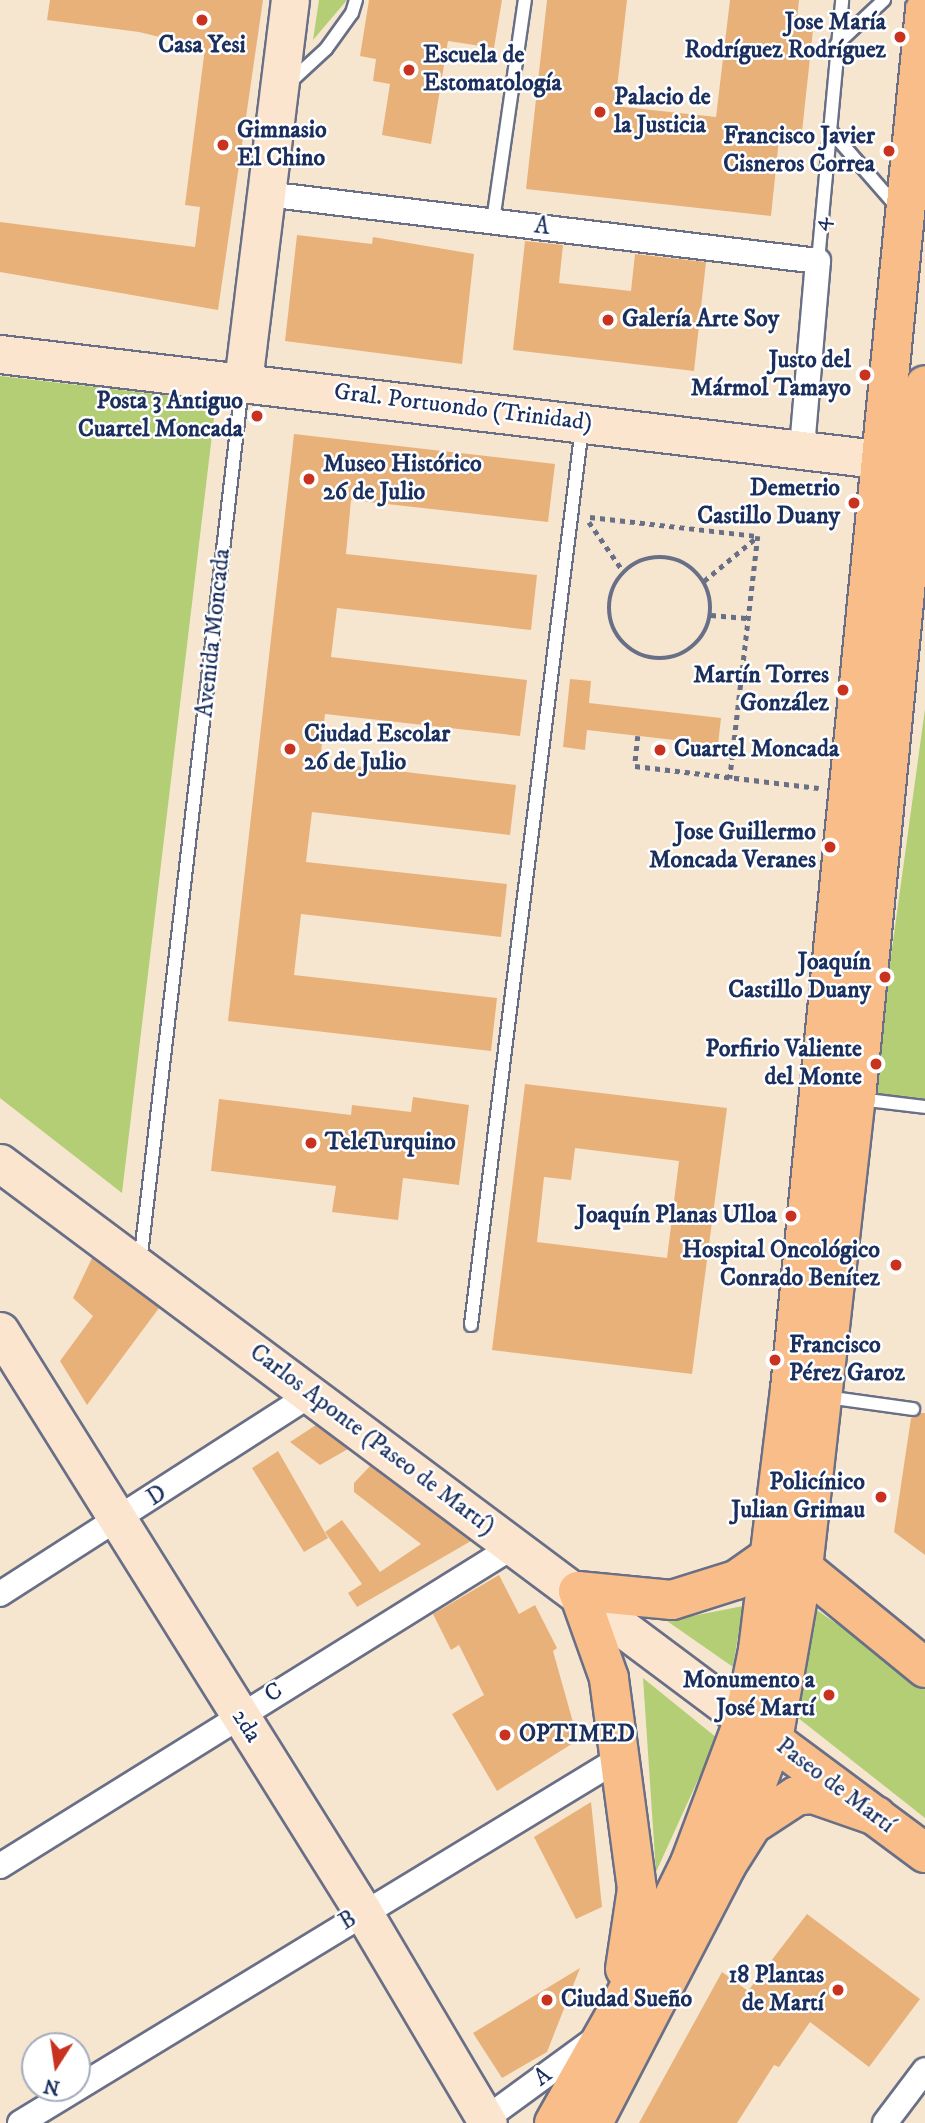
<!DOCTYPE html>
<html>
<head>
<meta charset="utf-8">
<style>
  body { margin:0 }
  #map { position:relative; width:925px; height:2123px; overflow:hidden; background:#f6e6d0; font-family:"IM FELL DW Pica",serif }
  div>[style] { position:absolute }
  .green>* { inset:0; background:#b3ce74 }
  .building>* { inset:0; background:#e9b17a }
  .path>* { height:4.5px; margin-top:-2.25px; transform-origin:0; background:repeating-linear-gradient(90deg,#686f86 0 5px,transparent 0 10px) }
  .path>.ring { margin:-2.25px; padding:0; box-sizing:content-box; background:none; border:4.5px solid #686f86; border-radius:50% }
  .roads { filter:drop-shadow(2px 0 #686f86) drop-shadow(-2px 0 #686f86) drop-shadow(0 2px #686f86) drop-shadow(0 -2px #686f86) }
  .lane>* { height:12px; margin:-6px; padding:0 6px; transform-origin:6px; border-radius:6px; background:#fff }
  .street>* { height:24px; margin:-12px; padding:0 12px; transform-origin:12px; border-radius:12px; background:#fff }
  .secondary>* { height:37px; margin:-18.5px; padding:0 18.5px; transform-origin:18.5px; border-radius:18.5px; background:#fce5cf }
  .primary>* { height:38px; margin:-19px; padding:0 19px; transform-origin:19px; border-radius:19px; background:#f8bd88 }
  .dots>* { width:19px; height:19px; translate:-50% -50%; box-sizing:border-box; border:4px solid #fff; border-radius:50% }
  span { translate:-50% -50%; white-space:nowrap; text-align:center; line-height:1.15; -webkit-text-stroke:5px #fff; paint-order:stroke }
  .poi-label { font-size:24px; color:#1b2f5e; font-weight:700 }
  .right { translate:-100% -50%; text-align:right }
  .left { translate:0 -50%; text-align:left }
  .street-label { font-size:24px; color:#1b2f5e }
  .north { position:absolute; left:21px; top:2032px; width:70px; height:70px; box-sizing:border-box; background:#fff; border:2px solid #a4acbf; border-radius:50%; rotate:192deg; font-size:19px; font-weight:700; line-height:28px; text-align:center; color:#1b2f5e }
  .north::after { content:''; display:block; margin:auto; width:24px; height:32px; background:#c8321e; clip-path:polygon(50% 0,100% 100%,50% 72%,0 100%) }
</style>
</head>
<body>
<div id="map">
  <div class="green">
    <i style="clip-path:polygon(319px 0,347px 0,313px 40px)"></i>
    <i style="clip-path:polygon(0 376px,216px 401px,122px 1193px,0 1098px)"></i>
    <i style="clip-path:polygon(925px 709px,925px 1101px,872px 1094px)"></i>
    <i style="clip-path:polygon(743px 1606px,733px 1667px,667px 1621px)"></i>
    <i style="clip-path:polygon(811px 1606px,925px 1685px,925px 1818px,797px 1717px)"></i>
    <i style="clip-path:polygon(643px 1678px,717px 1738px,656px 1872px)"></i>
  </div>
  <div class="building">
    <i style="clip-path:polygon(50px 0,263px 0,218px 310px,0 272px,0 222px,195px 247px,200px 207px,185px 205px,205px 48px,139px 32px,47px 20px)"></i>
    <i style="clip-path:polygon(369px 0,502px 0,494px 48px,448px 41px,431px 144px,382px 135px,390px 84px,373px 81px,376px 59px,360px 56px)"></i>
    <i style="clip-path:polygon(547px 0,627px 0,615px 106px,716px 117px,730px 0,799px 0,796px 28px,813px 30px,801px 141px,779px 139px,771px 216px,526px 189px)"></i>
    <i style="clip-path:polygon(297px 235px,372px 244px,373px 237px,474px 254px,462px 364px,285px 341px)"></i>
    <i style="clip-path:polygon(525px 241px,563px 245px,559px 283px,631px 291px,635px 254px,706px 262px,694px 371px,513px 350px)"></i>
    <i style="clip-path:polygon(294px 434px,555px 464px,548px 522px,351px 500px,346px 554px,537px 575px,531px 630px,337px 608px,331px 657px,527px 680px,520px 736px,325px 714px,320px 762px,516px 785px,510px 835px,312px 812px,306px 862px,507px 884px,501px 937px,301px 914px,294px 975px,497px 998px,491px 1051px,228px 1021px)"></i>
    <i style="clip-path:polygon(570px 679px,591px 681px,589px 703px,721px 718px,718px 745px,587px 730px,585px 750px,563px 747px)"></i>
    <i style="clip-path:polygon(evenodd,525px 1084px,727px 1108px,692px 1374px,492px 1350px,525px 1084px,575px 1148px,679px 1161px,667px 1258px,537px 1242px,544px 1177px,571px 1180px,575px 1148px)"></i>
    <i style="clip-path:polygon(413px 1097px,469px 1105px,459px 1185px,403px 1178px,398px 1220px,332px 1212px,336px 1186px,211px 1171px,219px 1099px,351px 1115px,352px 1105px,411px 1112px)"></i>
    <i style="clip-path:polygon(92px 1258px,159px 1308px,87px 1405px,60px 1361px,93px 1316px,73px 1298px)"></i>
    <i style="clip-path:polygon(921px 1413px,925px 1413px,925px 1555px,894px 1532px,911px 1418px)"></i>
    <i style="clip-path:polygon(316px 1425px,348px 1449px,320px 1465px,290px 1442px)"></i>
    <i style="clip-path:polygon(278px 1451px,328px 1538px,304px 1552px,252px 1468px)"></i>
    <i style="clip-path:polygon(370px 1466px,471px 1541px,357px 1607px,348px 1593px,362px 1584px,325px 1532px,342px 1520px,380px 1572px,421px 1544px,354px 1492px,354px 1483px)"></i>
    <i style="clip-path:polygon(499px 1575px,519px 1614px,535px 1605px,557px 1648px,553px 1651px,578px 1740px,497px 1791px,452px 1714px,484px 1695px,459px 1645px,451px 1650px,433px 1614px)"></i>
    <i style="clip-path:polygon(591px 1802px,602px 1907px,576px 1919px,534px 1837px)"></i>
    <i style="clip-path:polygon(807px 1914px,920px 1999px,869px 2067px,810px 2022px,779px 2067px,774px 2065px,737px 2123px,639px 2123px,722px 1972px,748px 1991px)"></i>
    <i style="clip-path:polygon(580px 1968px,547px 2052px,502px 2078px,473px 2033px)"></i>
  </div>
  <div class="path">
    <i style="left:590px;top:517px;width:169px;rotate:6.5deg"></i>
    <i style="left:758px;top:536px;width:244px;rotate:96.6deg"></i>
    <i style="left:589px;top:522px;width:60px;rotate:55.2deg"></i>
    <i class="ring" style="left:609px;top:557px;width:97.5px;height:97.5px"></i>
    <i style="left:704px;top:581px;width:69px;rotate:-39.7deg"></i>
    <i style="left:711px;top:615px;width:38px;rotate:5deg"></i>
    <i style="left:638px;top:736px;width:30px;rotate:96deg"></i>
    <i style="left:635px;top:766px;width:185px;rotate:6.8deg"></i>
  </div>
  <div class="roads">
    <div class="lane">
      <i style="left:836px;top:45px;width:66px;rotate:-43.2deg"></i>
      <i style="left:289px;top:83px;width:50px;rotate:-42.6deg"></i>
      <i style="left:326px;top:49px;width:44px;rotate:-54.2deg"></i>
      <i style="left:352px;top:13px;width:14px;rotate:-73deg"></i>
      <i style="left:829px;top:129px;width:105px;rotate:48.9deg"></i>
      <i style="left:493px;top:221px;width:223px;rotate:-81.8deg"></i>
      <i style="left:818px;top:261px;width:262px;rotate:-84.7deg"></i>
      <i style="left:859px;top:1099px;width:66px;rotate:6.9deg"></i>
      <i style="left:140px;top:1263px;width:882px;rotate:-83.36deg"></i>
      <i style="left:471px;top:1325px;width:905px;rotate:-82.95deg"></i>
      <i style="left:826px;top:1397px;width:88px;rotate:7.9deg"></i>
    </div>
    <div class="street">
      <i style="left:266px;top:194px;width:556px;rotate:6.92deg"></i>
      <i style="left:818px;top:261px;width:189px;rotate:94.9deg"></i>
      <i style="left:0;top:1594px;width:370px;rotate:-32.7deg"></i>
      <i style="left:0;top:1866px;width:605px;rotate:-31.91deg"></i>
      <i style="left:20px;top:2123px;width:702px;rotate:-31.31deg"></i>
      <i style="left:480px;top:2123px;width:141px;rotate:-36.1deg"></i>
      <i style="left:885px;top:2123px;width:66px;rotate:-53deg"></i>
    </div>
    <div class="secondary">
      <i style="left:0;top:354px;width:917px;rotate:6.83deg"></i>
      <i style="left:243px;top:382px;width:385px;rotate:-83deg"></i>
      <i style="left:0;top:1163px;width:929px;rotate:36.77deg"></i>
      <i style="left:0;top:1331px;width:685px;rotate:58deg"></i>
      <i style="left:363px;top:1912px;width:245px;rotate:59.4deg"></i>
    </div>
    <div class="primary">
      <i style="left:803px;top:1568px;width:158px;rotate:39.3deg"></i>
      <i style="left:754px;top:1726px;width:213px;rotate:36.6deg"></i>
      <i style="left:726px;top:1866px;width:134px;rotate:-69.5deg"></i>
      <i style="left:773px;top:1740px;width:175px;rotate:-80.1deg"></i>
      <i style="left:803px;top:1568px;width:473px;rotate:-83.6deg"></i>
      <i style="left:856px;top:1098px;width:716px;rotate:-84.47deg"></i>
      <i style="left:625px;top:1969px;width:81px;rotate:-81.5deg"></i>
      <i style="left:637px;top:1889px;width:213px;rotate:-97.6deg"></i>
      <i style="left:609px;top:1678px;width:92px;rotate:-109.6deg"></i>
      <i style="left:578px;top:1591px;width:94px;rotate:5.5deg"></i>
      <i style="left:672px;top:1600px;width:67px;rotate:-17.4deg"></i>
      <i style="left:736px;top:1580px;width:39px;rotate:-35deg"></i>
      <i style="left:554px;top:2123px;width:132px;rotate:-60.5deg"></i>
      <i style="left:619px;top:2008px;width:161px;rotate:-63.9deg"></i>
      <i style="left:690px;top:1863px;width:154px;rotate:-69.4deg"></i>
      <i style="left:744px;top:1719px;width:70px;rotate:-78.5deg"></i>
      <i style="left:758px;top:1650px;width:263px;rotate:-83deg"></i>
      <i style="left:790px;top:1389px;width:1386px;rotate:-84.41deg"></i>
      <i style="left:593px;top:2123px;width:289px;rotate:-62.6deg"></i>
      <i style="left:726px;top:1866px;width:49px;rotate:-57.6deg"></i>
      <i style="left:752px;top:1825px;width:53px;rotate:-33.4deg"></i>
      <i style="left:796px;top:1796px;width:17px;rotate:-7deg"></i>
      <i style="left:813px;top:1794px;width:67px;rotate:19.2deg"></i>
    </div>
  </div>
  <div class="dots">
    <i style="left:202px;top:20px;background:#c8321e"></i>
    <i style="left:900px;top:37px;background:#c8321e"></i>
    <i style="left:409px;top:70px;background:#c8321e"></i>
    <i style="left:600px;top:112px;background:#c8321e"></i>
    <i style="left:223px;top:145px;background:#c8321e"></i>
    <i style="left:889px;top:151px;background:#c8321e"></i>
    <i style="left:608px;top:320px;background:#c8321e"></i>
    <i style="left:865px;top:375px;background:#c8321e"></i>
    <i style="left:257px;top:416px;background:#c8321e"></i>
    <i style="left:309px;top:479px;background:#c8321e"></i>
    <i style="left:854px;top:503px;background:#c8321e"></i>
    <i style="left:843px;top:690px;background:#c8321e"></i>
    <i style="left:290px;top:749px;background:#c8321e"></i>
    <i style="left:660px;top:750px;background:#c8321e"></i>
    <i style="left:830px;top:847px;background:#c8321e"></i>
    <i style="left:885px;top:977px;background:#c8321e"></i>
    <i style="left:876px;top:1064px;background:#c8321e"></i>
    <i style="left:311px;top:1143px;background:#c8321e"></i>
    <i style="left:791px;top:1216px;background:#c8321e"></i>
    <i style="left:896px;top:1265px;background:#c8321e"></i>
    <i style="left:775px;top:1360px;background:#c8321e"></i>
    <i style="left:881px;top:1497px;background:#c8321e"></i>
    <i style="left:829px;top:1695px;background:#c8321e"></i>
    <i style="left:505px;top:1735px;background:#c8321e"></i>
    <i style="left:838px;top:1990px;background:#c8321e"></i>
    <i style="left:547px;top:2000px;background:#c8321e"></i>
  </div>
  <div class="poi-label">
    <span class="right" style="left:886px;top:37px">Jose María<br>Rodríguez Rodríguez</span>
    <span style="left:202px;top:46px">Casa Yesi</span>
    <span class="left" style="left:423px;top:70px">Escuela de<br>Estomatología</span>
    <span class="left" style="left:614px;top:112px">Palacio de<br>la Justicia</span>
    <span class="left" style="left:237px;top:145px">Gimnasio<br>El Chino</span>
    <span class="right" style="left:875px;top:151px">Francisco Javier<br>Cisneros Correa</span>
    <span class="left" style="left:622px;top:320px">Galería Arte Soy</span>
    <span class="right" style="left:851px;top:375px">Justo del<br>Mármol Tamayo</span>
    <span class="right" style="left:243px;top:416px">Posta 3 Antiguo<br>Cuartel Moncada</span>
    <span class="left" style="left:323px;top:479px">Museo Histórico<br>26 de Julio</span>
    <span class="right" style="left:840px;top:503px">Demetrio<br>Castillo Duany</span>
    <span class="right" style="left:829px;top:690px">Martín Torres<br>González</span>
    <span class="left" style="left:304px;top:749px">Ciudad Escolar<br>26 de Julio</span>
    <span class="left" style="left:674px;top:750px">Cuartel Moncada</span>
    <span class="right" style="left:816px;top:847px">Jose Guillermo<br>Moncada Veranes</span>
    <span class="right" style="left:871px;top:977px">Joaquín<br>Castillo Duany</span>
    <span class="right" style="left:862px;top:1064px">Porfirio Valiente<br>del Monte</span>
    <span class="left" style="left:325px;top:1143px">TeleTurquino</span>
    <span class="right" style="left:777px;top:1216px">Joaquín Planas Ulloa</span>
    <span class="right" style="left:880px;top:1265px">Hospital Oncológico<br>Conrado Benítez</span>
    <span class="left" style="left:789px;top:1360px">Francisco<br>Pérez Garoz</span>
    <span class="right" style="left:865px;top:1497px">Policínico<br>Julian Grimau</span>
    <span class="right" style="left:815px;top:1695px">Monumento a<br>José Martí</span>
    <span class="left" style="left:519px;top:1735px">OPTIMED</span>
    <span class="right" style="left:824px;top:1990px">18 Plantas<br>de Martí</span>
    <span class="left" style="left:561px;top:2000px">Ciudad Sueño</span>
  </div>
  <div class="street-label">
    <span style="left:821px;top:224px;rotate:-85deg">4</span>
    <span style="left:542px;top:227px;rotate:7deg">A</span>
    <span style="left:463px;top:408px;rotate:7deg">Gral. Portuondo (Trinidad)</span>
    <span style="left:214px;top:633px;rotate:-84deg">Avenida Moncada</span>
    <span style="left:372px;top:1440px;rotate:37deg">Carlos Aponte (Paseo de Martí)</span>
    <span style="left:157px;top:1496px;rotate:-33deg">D</span>
    <span style="left:274px;top:1693px;rotate:-31deg">C</span>
    <span style="left:246px;top:1726px;rotate:58deg">2da</span>
    <span style="left:835px;top:1786px;rotate:37deg">Paseo de Martí</span>
    <span style="left:348px;top:1921px;rotate:-32deg">B</span>
    <span style="left:543px;top:2077px;rotate:-36deg">A</span>
  </div>
  <div class="north">N</div>
</div>
</body>
</html>
